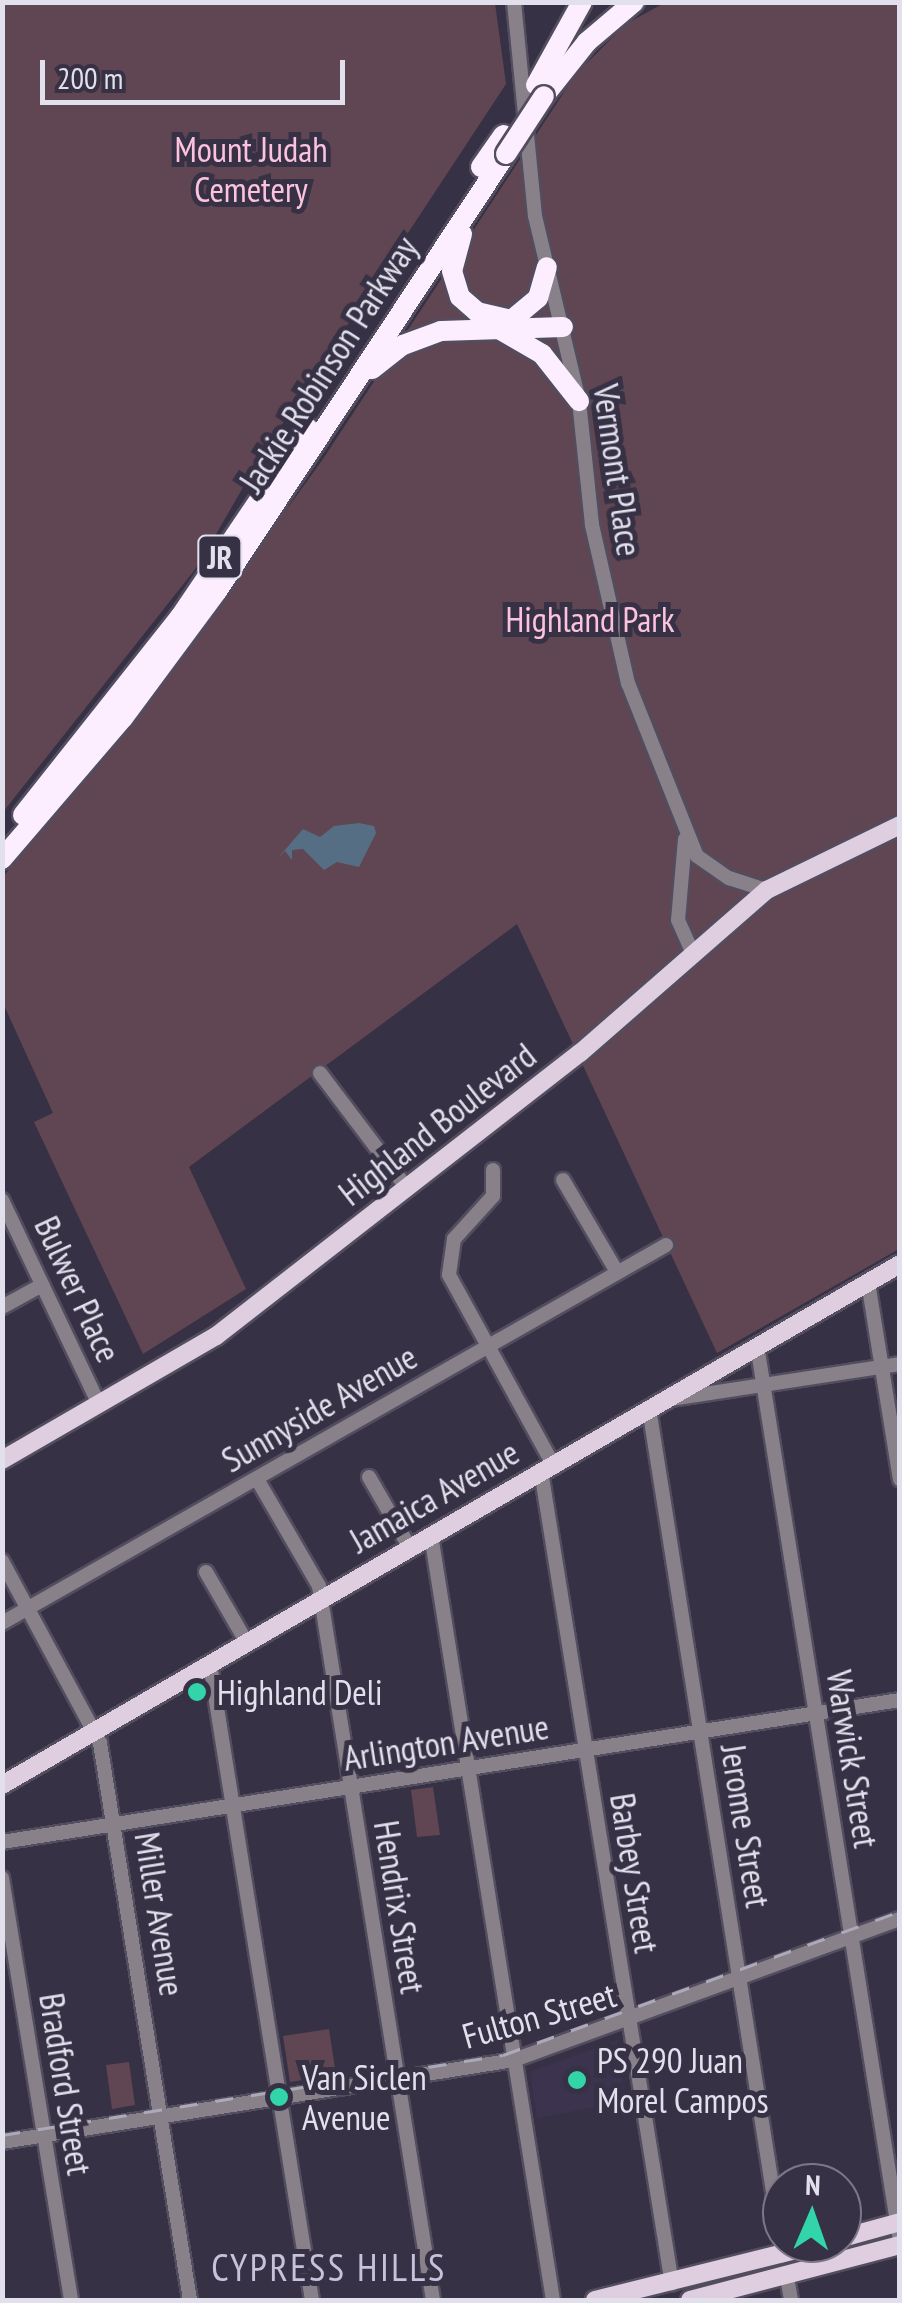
<!DOCTYPE html>
<html>
<head>
<meta charset="utf-8">
<style>
  body { margin:0 }
  #map { position:relative; width:902px; height:2303px; overflow:hidden; background:#363144; font-family:"PT Sans Narrow",sans-serif }
  div>[style] { position:absolute }
  .built>* { inset:0; background:#3c344e }
  .green>* { inset:0; background:#604552 }
  .water>* { inset:0; background:#566e84 }
  .roads { filter:drop-shadow(2px 0 #524d5f) drop-shadow(-2px 0 #524d5f) drop-shadow(0 2px #524d5f) drop-shadow(0 -2px #524d5f) }
  .minor>* { height:14px; margin:-7px; padding:0 7px; transform-origin:7px; border-radius:7px; background:#89818a }
  .major>* { height:18px; margin:-9px; padding:0 9px; transform-origin:9px; border-radius:9px; background:#decee0 }
  .highway>* { height:20px; margin:-10px; padding:0 10px; transform-origin:10px; border-radius:10px; background:#fdeeff }
  .rail>* { height:2.5px; margin-top:-1.25px; transform-origin:0; background:repeating-linear-gradient(90deg,#aca9b8 0 18px,transparent 0 36px) }
  .bridges { filter:drop-shadow(2px 0 #524d5f) drop-shadow(-2px 0 #524d5f) drop-shadow(0 2px #524d5f) drop-shadow(0 -2px #524d5f) }
  .highway-bridge>* { height:20px; margin:-10px; padding:0 10px; transform-origin:10px; border-radius:10px; background:#fdeeff }
  .dots>* { width:28px; height:28px; translate:-50% -50%; box-sizing:border-box; border:5px solid #363144; border-radius:50% }
  span { translate:-50% -50%; white-space:nowrap; text-align:center; line-height:1.15; -webkit-text-stroke:10px #363144; paint-order:stroke }
  .shield-label span { padding:2px 8px; background:#363144; border:2px solid; border-radius:8px; -webkit-text-stroke-width:0 }
  .shield-label { font-size:32px; color:#e3e0ed; font-weight:700 }
  .park-label { font-size:35px; color:#fcc2de }
  .street-label { font-size:35px; color:#e3e0ed }
  .poi-label { font-size:35px; color:#e3e0ed }
  .left { translate:0 -50%; text-align:left }
  .neighbourhood-label { font-size:38px; color:#c7c1da; letter-spacing:2.5px }
  .frame { position:absolute; inset:0; border:5px solid #e3e0ed; pointer-events:none }
  .north { position:absolute; left:762px; top:2163px; width:100px; height:100px; box-sizing:border-box; background:#363144; border:2px solid #7b7788; border-radius:50%; rotate:2deg; font-size:28px; font-weight:700; line-height:40px; text-align:center; color:#e3e0ed }
  .north::after { content:''; display:block; margin:auto; width:35px; height:45px; background:#32d4a9; clip-path:polygon(50% 0,100% 100%,50% 72%,0 100%) }
  .scale { position:absolute; left:40px; top:60px; width:305px; height:45px; box-sizing:border-box; border:5px solid #e3e0ed; border-top:0; padding-left:12px; font-size:30px; line-height:35px; white-space:nowrap; color:#e3e0ed; -webkit-text-stroke:8px #363144; paint-order:stroke }
</style>
</head>
<body>
<div id="map">
  <div class="built">
    <i style="clip-path:polygon(618px 2040px,624px 2089px,595px 2095px,596px 2107px,537px 2118px,530px 2072px)"></i>
  </div>
  <div class="green">
    <i style="clip-path:polygon(3px 2px,495px 3px,506px 84px,260px 458px,197px 567px,3px 812px)"></i>
    <i style="clip-path:polygon(664px 3px,899px 3px,899px 1249px,717px 1353px,517px 924px,189px 1167px,246px 1289px,143px 1354px,34px 1122px,53px 1113px,3px 1003px,2px 878px,136px 717px,323px 459px,576px 74px,626px 24px)"></i>
    <i style="clip-path:polygon(433px 1787px,440px 1835px,417px 1837px,411px 1790px)"></i>
    <i style="clip-path:polygon(329px 2029px,336px 2075px,290px 2082px,283px 2036px)"></i>
    <i style="clip-path:polygon(129px 2062px,135px 2105px,112px 2109px,106px 2065px)"></i>
  </div>
  <div class="water">
    <i style="clip-path:polygon(359px 823px,374px 826px,376px 833px,359px 867px,337px 862px,324px 870px,303px 849px,292px 850px,292px 860px,285px 851px,278px 858px,303px 829px,320px 837px,334px 826px)"></i>
  </div>
  <div class="roads">
    <div class="minor">
      <i style="left:514px;top:2px;width:215px;rotate:84.4deg"></i>
      <i style="left:535px;top:216px;width:190px;rotate:76.6deg"></i>
      <i style="left:579px;top:401px;width:125px;rotate:84deg"></i>
      <i style="left:592px;top:525px;width:162px;rotate:77.2deg"></i>
      <i style="left:628px;top:683px;width:186px;rotate:68.3deg"></i>
      <i style="left:697px;top:856px;width:39px;rotate:35deg"></i>
      <i style="left:729px;top:878px;width:40px;rotate:18deg"></i>
      <i style="left:685px;top:839px;width:81px;rotate:94.9deg"></i>
      <i style="left:678px;top:920px;width:36px;rotate:66deg"></i>
      <i style="left:320px;top:1073px;width:144px;rotate:52.9deg"></i>
      <i style="left:493px;top:1170px;width:26px;rotate:90deg"></i>
      <i style="left:493px;top:1196px;width:58px;rotate:132.2deg"></i>
      <i style="left:454px;top:1239px;width:36px;rotate:98deg"></i>
      <i style="left:449px;top:1275px;width:216px;rotate:61.2deg"></i>
      <i style="left:563px;top:1180px;width:107px;rotate:59.6deg"></i>
      <i style="left:2px;top:1200px;width:226px;rotate:64.6deg"></i>
      <i style="left:868px;top:1282px;width:200px;rotate:80.8deg"></i>
      <i style="left:2px;top:1307px;width:46px;rotate:-28.8deg"></i>
      <i style="left:757px;top:1345px;width:907px;rotate:80.93deg"></i>
      <i style="left:671px;top:1399px;width:232px;rotate:-8.7deg"></i>
      <i style="left:649px;top:1408px;width:858px;rotate:81.01deg"></i>
      <i style="left:541px;top:1471px;width:823px;rotate:80.85deg"></i>
      <i style="left:369px;top:1477px;width:82px;rotate:60deg"></i>
      <i style="left:257px;top:1479px;width:124px;rotate:59.9deg"></i>
      <i style="left:319px;top:1586px;width:723px;rotate:80.93deg"></i>
      <i style="left:431px;top:1535px;width:775px;rotate:80.94deg"></i>
      <i style="left:2px;top:1561px;width:207px;rotate:61.7deg"></i>
      <i style="left:100px;top:1743px;width:564px;rotate:80.82deg"></i>
      <i style="left:206px;top:1572px;width:82px;rotate:60deg"></i>
      <i style="left:2px;top:1623px;width:764px;rotate:-29.65deg"></i>
      <i style="left:210px;top:1664px;width:644px;rotate:80.89deg"></i>
      <i style="left:2px;top:1842px;width:909px;rotate:-8.99deg"></i>
      <i style="left:2px;top:1878px;width:428px;rotate:80.7deg"></i>
      <i style="left:2px;top:2142px;width:519px;rotate:-9.1deg"></i>
      <i style="left:514px;top:2060px;width:411px;rotate:-20.1deg"></i>
      <i style="left:787px;top:2277px;width:23px;rotate:80deg"></i>
    </div>
    <div class="major">
      <i style="left:2px;top:1460px;width:247px;rotate:-30.1deg"></i>
      <i style="left:216px;top:1336px;width:461px;rotate:-37.9deg"></i>
      <i style="left:580px;top:1053px;width:248px;rotate:-41.1deg"></i>
      <i style="left:767px;top:890px;width:148px;rotate:-26deg"></i>
      <i style="left:2px;top:1785px;width:1038px;rotate:-30.12deg"></i>
      <i style="left:842px;top:2238px;width:60px;rotate:-15.4deg"></i>
      <i style="left:595px;top:2300px;width:236px;rotate:-14deg"></i>
      <i style="left:690px;top:2300px;width:217px;rotate:-14.7deg"></i>
    </div>
    <div class="highway">
      <i style="left:536px;top:85px;width:95px;rotate:-61deg"></i>
      <i style="left:544px;top:96px;width:69px;rotate:-51.5deg"></i>
      <i style="left:587px;top:42px;width:62px;rotate:-40.4deg"></i>
      <i style="left:481px;top:167px;width:39px;rotate:-55deg"></i>
      <i style="left:462px;top:234px;width:38px;rotate:105deg"></i>
      <i style="left:452px;top:271px;width:27px;rotate:73deg"></i>
      <i style="left:460px;top:297px;width:23px;rotate:41deg"></i>
      <i style="left:477px;top:312px;width:32px;rotate:13deg"></i>
      <i style="left:514px;top:318px;width:31px;rotate:-40deg"></i>
      <i style="left:538px;top:298px;width:32px;rotate:-74deg"></i>
      <i style="left:499px;top:329px;width:50px;rotate:30.2deg"></i>
      <i style="left:542px;top:354px;width:60px;rotate:51.8deg"></i>
      <i style="left:372px;top:369px;width:39px;rotate:-38deg"></i>
      <i style="left:403px;top:345px;width:40px;rotate:-20.2deg"></i>
      <i style="left:441px;top:331px;width:122px;rotate:-1.9deg"></i>
      <i style="left:23px;top:815px;width:253px;rotate:-51.6deg"></i>
      <i style="left:180px;top:617px;width:228px;rotate:-55.9deg"></i>
      <i style="left:2px;top:859px;width:186px;rotate:-49.4deg"></i>
      <i style="left:123px;top:718px;width:158px;rotate:-53.5deg"></i>
      <i style="left:217px;top:591px;width:524px;rotate:-56.52deg"></i>
    </div>
  </div>
  <div class="rail">
    <i style="left:2px;top:2135px;width:507px;rotate:-9.07deg"></i>
    <i style="left:503px;top:2055px;width:422px;rotate:-19.9deg"></i>
  </div>
  <div class="bridges">
    <div class="highway-bridge">
      <i style="left:506px;top:154px;width:69px;rotate:-56.8deg"></i>
    </div>
  </div>
  <div class="dots">
    <i style="left:197px;top:1692px;background:#32d4a9"></i>
    <i style="left:577px;top:2080px;background:#32d4a9"></i>
    <i style="left:279px;top:2097px;background:#32d4a9"></i>
  </div>
  <div class="shield-label">
    <span style="left:220px;top:557px">JR</span>
  </div>
  <div class="park-label">
    <span style="left:251px;top:169px">Mount Judah<br>Cemetery</span>
    <span style="left:590px;top:619px">Highland Park</span>
  </div>
  <div class="street-label">
    <span style="left:328px;top:364px;rotate:-57deg">Jackie Robinson Parkway</span>
    <span style="left:618px;top:470px;rotate:82deg">Vermont Place</span>
    <span style="left:437px;top:1124px;rotate:-38deg">Highland Boulevard</span>
    <span style="left:78px;top:1289px;rotate:65deg">Bulwer Place</span>
    <span style="left:319px;top:1408px;rotate:-30deg">Sunnyside Avenue</span>
    <span style="left:434px;top:1496px;rotate:-30deg">Jamaica Avenue</span>
    <span style="left:446px;top:1742px;rotate:-9deg">Arlington Avenue</span>
    <span style="left:853px;top:1759px;rotate:81deg">Warwick Street</span>
    <span style="left:746px;top:1826px;rotate:81deg">Jerome Street</span>
    <span style="left:635px;top:1873px;rotate:81deg">Barbey Street</span>
    <span style="left:400px;top:1907px;rotate:81deg">Hendrix Street</span>
    <span style="left:160px;top:1914px;rotate:81deg">Miller Avenue</span>
    <span style="left:539px;top:2015px;rotate:-16deg">Fulton Street</span>
    <span style="left:66px;top:2084px;rotate:81deg">Bradford Street</span>
  </div>
  <div class="poi-label">
    <span class="left" style="left:217px;top:1692px">Highland Deli</span>
    <span class="left" style="left:597px;top:2080px">PS 290 Juan<br>Morel Campos</span>
    <span class="left" style="left:302px;top:2097px">Van Siclen<br>Avenue</span>
  </div>
  <div class="neighbourhood-label">
    <span style="left:329px;top:2267px">CYPRESS HILLS</span>
  </div>
  <div class="frame"></div>
  <div class="north">N</div>
  <div class="scale">200 m</div>
</div>
</body>
</html>
